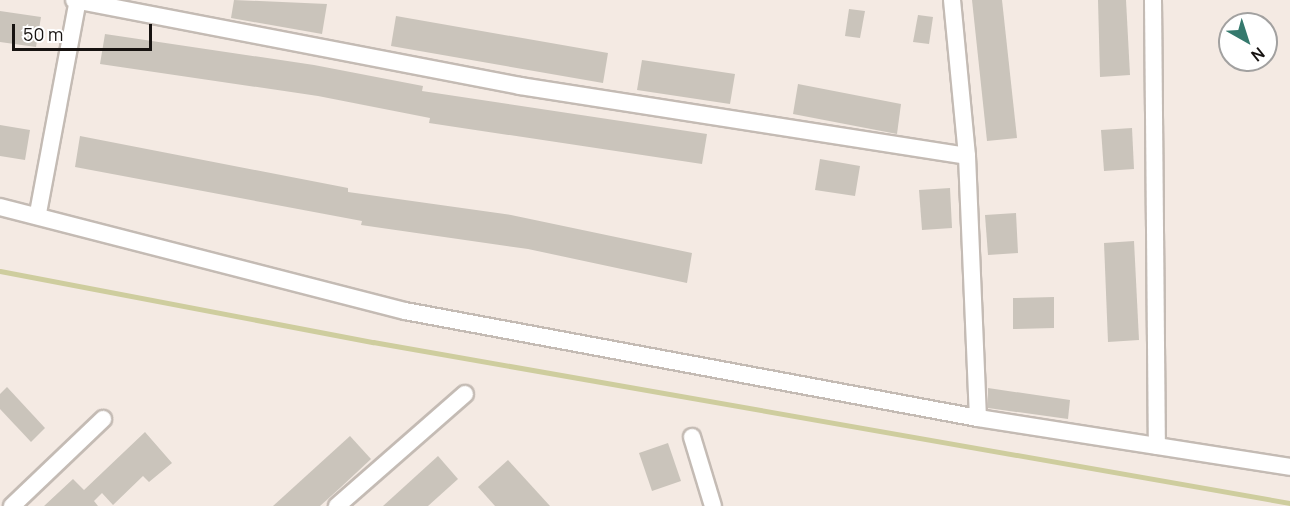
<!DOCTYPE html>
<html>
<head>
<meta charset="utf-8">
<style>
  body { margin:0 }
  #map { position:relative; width:1290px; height:506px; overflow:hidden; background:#f4eae3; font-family:Manrope,sans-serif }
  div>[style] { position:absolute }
  .stream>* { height:5px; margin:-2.5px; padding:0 2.5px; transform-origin:2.5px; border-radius:2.5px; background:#cecd9e }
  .building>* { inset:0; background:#cac4bb }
  .roads { filter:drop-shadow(2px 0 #c4bbb4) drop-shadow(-2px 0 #c4bbb4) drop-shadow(0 2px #c4bbb4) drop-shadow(0 -2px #c4bbb4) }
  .minor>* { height:16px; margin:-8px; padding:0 8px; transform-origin:8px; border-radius:8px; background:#fff }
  span { translate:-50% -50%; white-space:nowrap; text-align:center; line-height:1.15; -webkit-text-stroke:5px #fff; paint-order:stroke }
  .north { position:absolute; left:1218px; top:12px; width:60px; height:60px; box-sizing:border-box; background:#fff; border:2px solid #a2a1a0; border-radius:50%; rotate:141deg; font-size:16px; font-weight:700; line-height:24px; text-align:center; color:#171311 }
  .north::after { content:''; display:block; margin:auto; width:21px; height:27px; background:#35796d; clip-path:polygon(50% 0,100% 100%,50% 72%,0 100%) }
  .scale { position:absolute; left:12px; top:24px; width:140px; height:27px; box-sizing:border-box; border:3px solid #171311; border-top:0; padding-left:8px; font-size:18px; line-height:21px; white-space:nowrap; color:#171311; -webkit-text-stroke:4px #fff; paint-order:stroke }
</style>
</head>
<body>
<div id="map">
  <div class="stream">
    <i style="left:0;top:271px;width:380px;rotate:10.8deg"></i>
    <i style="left:373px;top:342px;width:931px;rotate:9.96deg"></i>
  </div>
  <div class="building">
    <i style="clip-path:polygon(234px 0,327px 4px,322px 34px,231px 18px)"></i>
    <i style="clip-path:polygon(972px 0,1002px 0,1017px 138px,987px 141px)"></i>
    <i style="clip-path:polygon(1098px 0,1126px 0,1130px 75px,1100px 77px)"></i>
    <i style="clip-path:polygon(849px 9px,865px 11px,860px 38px,845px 36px)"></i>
    <i style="clip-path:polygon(0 11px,41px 17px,36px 47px,0 42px)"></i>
    <i style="clip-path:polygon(918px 15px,933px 17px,929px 44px,913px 42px)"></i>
    <i style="clip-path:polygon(396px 16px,608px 53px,603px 83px,391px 46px)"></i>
    <i style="clip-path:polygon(105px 34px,314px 65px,423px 86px,422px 91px,707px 134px,702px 164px,429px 123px,430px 118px,318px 96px,100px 64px)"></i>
    <i style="clip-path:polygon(642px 60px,735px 74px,730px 104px,637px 90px)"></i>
    <i style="clip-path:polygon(798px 84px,901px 104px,897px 134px,793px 114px)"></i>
    <i style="clip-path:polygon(0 125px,30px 130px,25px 160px,0 156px)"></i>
    <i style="clip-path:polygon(1132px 128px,1134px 169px,1104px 171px,1101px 130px)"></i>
    <i style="clip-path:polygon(80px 136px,348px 188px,348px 192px,511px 215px,692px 253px,687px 283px,528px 249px,361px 225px,362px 221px,75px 167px)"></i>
    <i style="clip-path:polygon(820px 159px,860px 166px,855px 196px,815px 190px)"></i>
    <i style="clip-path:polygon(950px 188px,952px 228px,922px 230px,919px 190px)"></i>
    <i style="clip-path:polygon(1016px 213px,1018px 253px,988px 255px,985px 215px)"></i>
    <i style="clip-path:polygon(1134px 241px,1139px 340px,1108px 342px,1104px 243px)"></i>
    <i style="clip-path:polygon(1054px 297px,1054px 328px,1013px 329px,1013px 298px)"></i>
    <i style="clip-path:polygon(7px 387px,45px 428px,31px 442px,0 409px,0 394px)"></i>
    <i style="clip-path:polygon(988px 388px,1070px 400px,1068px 419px,988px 408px)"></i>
    <i style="clip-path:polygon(145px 432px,172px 463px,149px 482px,143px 476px,113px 505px,102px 493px,94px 501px,98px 506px,44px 506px,73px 479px,84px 490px)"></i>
    <i style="clip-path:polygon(350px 436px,371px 459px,340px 488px,320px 506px,273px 506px)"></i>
    <i style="clip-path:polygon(668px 443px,681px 481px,652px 491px,639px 453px)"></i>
    <i style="clip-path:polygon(438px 456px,458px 479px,428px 506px,383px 506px)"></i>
    <i style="clip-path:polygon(508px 460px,550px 506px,495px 506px,478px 487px)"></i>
  </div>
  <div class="roads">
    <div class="minor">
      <i style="left:74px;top:0;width:454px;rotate:10.9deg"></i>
      <i style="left:520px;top:86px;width:452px;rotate:8.9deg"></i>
      <i style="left:952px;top:0;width:157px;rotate:84.5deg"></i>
      <i style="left:967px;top:156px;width:262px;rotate:87.6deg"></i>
      <i style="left:1153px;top:0;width:446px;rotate:89.5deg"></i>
      <i style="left:0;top:207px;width:418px;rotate:14.4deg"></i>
      <i style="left:405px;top:311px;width:583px;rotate:10.58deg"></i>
      <i style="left:978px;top:418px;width:316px;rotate:8.9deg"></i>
      <i style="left:38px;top:213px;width:217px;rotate:-79.4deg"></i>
      <i style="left:692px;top:437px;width:72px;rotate:73.1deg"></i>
      <i style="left:12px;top:506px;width:126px;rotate:-43.7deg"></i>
      <i style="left:337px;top:506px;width:170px;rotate:-41.2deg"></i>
    </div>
  </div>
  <div class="north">N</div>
  <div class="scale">50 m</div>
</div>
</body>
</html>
